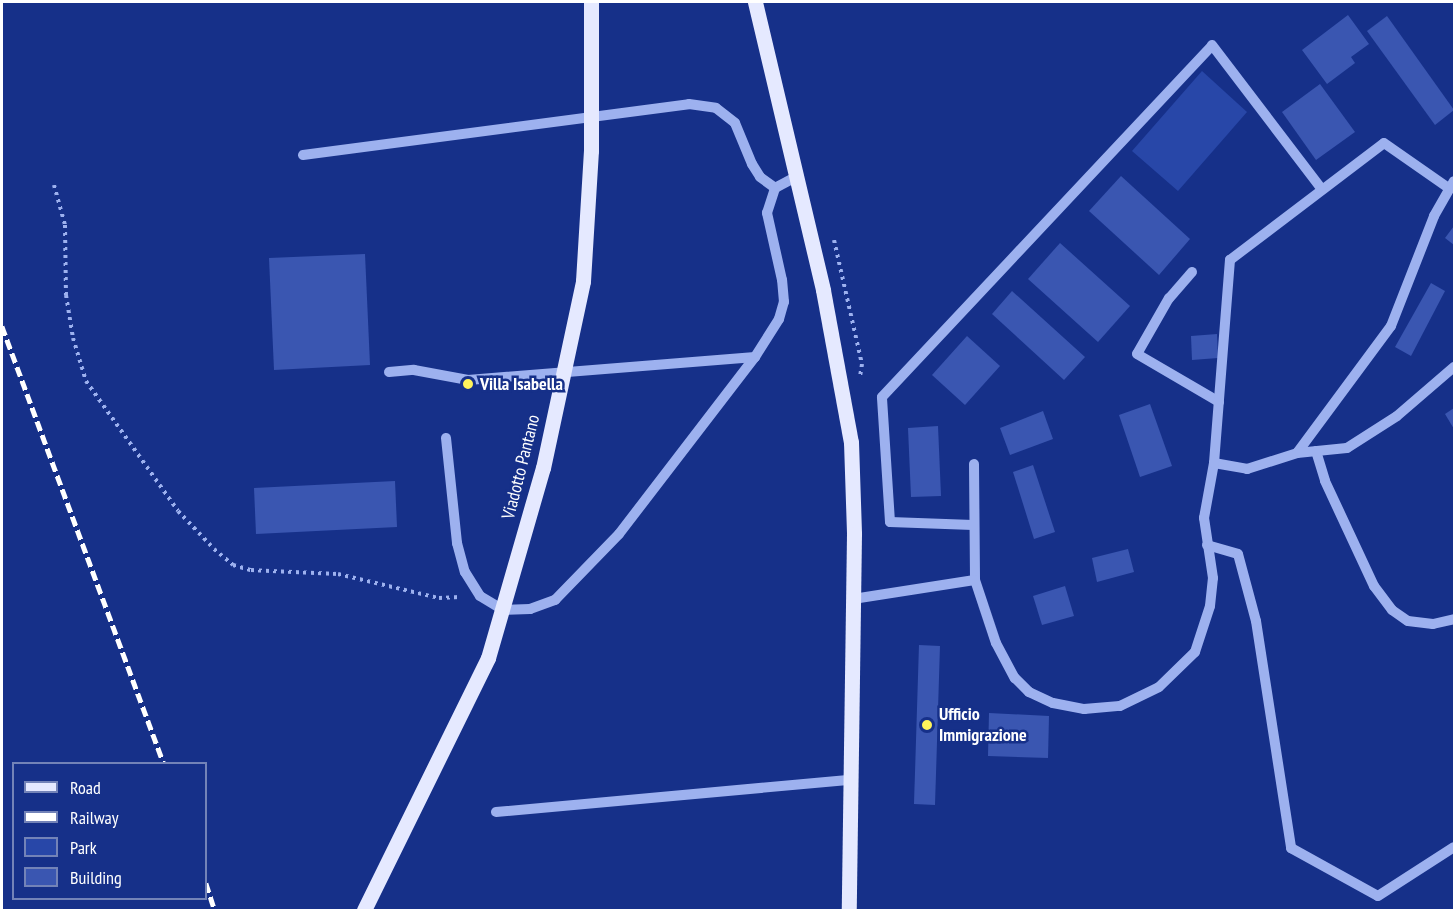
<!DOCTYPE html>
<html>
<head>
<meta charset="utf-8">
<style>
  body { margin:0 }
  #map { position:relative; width:1456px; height:912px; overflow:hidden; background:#163089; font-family:"PT Sans Narrow",sans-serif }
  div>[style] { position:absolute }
  .green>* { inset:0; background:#2847a8 }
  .building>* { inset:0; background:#3a56b1 }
  .path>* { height:4px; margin-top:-2px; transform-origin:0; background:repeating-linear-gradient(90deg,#9db1ef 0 3px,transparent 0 7.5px) }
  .minor>* { height:10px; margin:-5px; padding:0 5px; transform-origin:5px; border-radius:5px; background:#9db1ef }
  .major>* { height:15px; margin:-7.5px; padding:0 7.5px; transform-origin:7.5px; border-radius:7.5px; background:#e5e9ff }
  .rail>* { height:4.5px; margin-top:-2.25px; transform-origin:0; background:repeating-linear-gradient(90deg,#fff 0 10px,transparent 0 14.5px) }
  .dots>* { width:16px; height:16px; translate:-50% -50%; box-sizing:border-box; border:3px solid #163089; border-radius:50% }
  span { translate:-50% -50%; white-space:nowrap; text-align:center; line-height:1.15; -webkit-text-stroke:5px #163089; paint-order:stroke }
  .poi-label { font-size:18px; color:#fff; font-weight:700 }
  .left { translate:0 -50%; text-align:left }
  .street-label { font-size:18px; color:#fff }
  .frame { position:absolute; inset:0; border:3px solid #fff; pointer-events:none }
  .legend { position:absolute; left:12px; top:762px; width:195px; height:138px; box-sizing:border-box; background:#163089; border:2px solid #7383b8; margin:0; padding:8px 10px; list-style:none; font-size:18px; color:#fff }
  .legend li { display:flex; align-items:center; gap:12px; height:30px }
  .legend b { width:30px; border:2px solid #7383b8 }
</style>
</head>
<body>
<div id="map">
  <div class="green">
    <i style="clip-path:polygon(1202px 71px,1247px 112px,1178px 191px,1132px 151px)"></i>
  </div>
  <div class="building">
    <i style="clip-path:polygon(1348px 15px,1369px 44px,1351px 57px,1355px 63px,1327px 84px,1302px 50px)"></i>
    <i style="clip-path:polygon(1387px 16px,1454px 110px,1435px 125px,1367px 31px)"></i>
    <i style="clip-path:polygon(1320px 84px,1355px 132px,1316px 160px,1282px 112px)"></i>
    <i style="clip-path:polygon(1121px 176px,1190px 239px,1159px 275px,1089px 211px)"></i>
    <i style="clip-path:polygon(1454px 226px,1454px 245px,1445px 238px)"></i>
    <i style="clip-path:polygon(1060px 243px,1130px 306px,1098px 342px,1028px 279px)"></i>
    <i style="clip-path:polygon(365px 254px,370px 365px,274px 370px,269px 258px)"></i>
    <i style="clip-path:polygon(1431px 283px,1445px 291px,1411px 356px,1395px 347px)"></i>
    <i style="clip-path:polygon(1012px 291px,1085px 357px,1064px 380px,992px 314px)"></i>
    <i style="clip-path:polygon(1217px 334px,1218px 358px,1192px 360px,1191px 336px)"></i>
    <i style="clip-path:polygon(967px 336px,1000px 366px,965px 405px,932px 375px)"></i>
    <i style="clip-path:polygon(1150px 404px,1172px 466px,1140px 477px,1119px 415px)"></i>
    <i style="clip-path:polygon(1454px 408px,1454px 429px,1445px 414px)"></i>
    <i style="clip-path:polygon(1043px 411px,1053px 439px,1010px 455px,1000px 428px)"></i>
    <i style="clip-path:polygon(938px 426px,941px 496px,911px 497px,908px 428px)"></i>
    <i style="clip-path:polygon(1033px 465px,1055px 532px,1034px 539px,1013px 472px)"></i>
    <i style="clip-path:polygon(395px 481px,397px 527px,256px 534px,254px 488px)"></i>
    <i style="clip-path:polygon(1128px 549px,1134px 572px,1097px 582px,1092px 558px)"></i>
    <i style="clip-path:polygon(1065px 586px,1074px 616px,1042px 625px,1033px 596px)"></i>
    <i style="clip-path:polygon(919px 645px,940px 646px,935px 805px,914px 804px)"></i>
    <i style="clip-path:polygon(989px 713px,1049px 716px,1048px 758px,988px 756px)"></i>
  </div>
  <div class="path">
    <i style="left:54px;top:185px;width:41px;rotate:74.6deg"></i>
    <i style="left:65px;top:225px;width:70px;rotate:89.2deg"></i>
    <i style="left:66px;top:295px;width:44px;rotate:80.8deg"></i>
    <i style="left:73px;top:338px;width:45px;rotate:73.2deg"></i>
    <i style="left:86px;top:381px;width:159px;rotate:54.7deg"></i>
    <i style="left:178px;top:511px;width:52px;rotate:46.5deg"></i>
    <i style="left:214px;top:549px;width:25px;rotate:40deg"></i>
    <i style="left:233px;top:565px;width:19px;rotate:16deg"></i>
    <i style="left:251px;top:570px;width:87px;rotate:2.6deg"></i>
    <i style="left:338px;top:574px;width:104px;rotate:13.4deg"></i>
    <i style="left:439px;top:598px;width:21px;rotate:-3deg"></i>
    <i style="left:834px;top:240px;width:127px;rotate:77.3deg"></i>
    <i style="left:862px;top:364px;width:12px;rotate:99deg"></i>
  </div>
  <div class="minor">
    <i style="left:303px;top:155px;width:389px;rotate:-7.5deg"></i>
    <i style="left:689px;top:104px;width:27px;rotate:8deg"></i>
    <i style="left:716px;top:108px;width:24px;rotate:38deg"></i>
    <i style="left:735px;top:123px;width:44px;rotate:67.5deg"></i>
    <i style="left:752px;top:164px;width:15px;rotate:58deg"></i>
    <i style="left:760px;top:177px;width:19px;rotate:36deg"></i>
    <i style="left:1192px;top:272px;width:35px;rotate:131deg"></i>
    <i style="left:1169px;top:298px;width:64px;rotate:119.7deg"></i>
    <i style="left:1137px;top:354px;width:95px;rotate:30.3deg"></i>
    <i style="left:389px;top:372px;width:25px;rotate:-5deg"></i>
    <i style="left:414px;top:370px;width:55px;rotate:10.5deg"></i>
    <i style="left:468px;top:380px;width:288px;rotate:-4.6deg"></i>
    <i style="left:446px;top:438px;width:106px;rotate:84deg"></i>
    <i style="left:457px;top:543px;width:30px;rotate:75deg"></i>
    <i style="left:465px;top:572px;width:28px;rotate:58deg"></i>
    <i style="left:480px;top:596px;width:27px;rotate:31deg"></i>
    <i style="left:503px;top:610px;width:27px;rotate:-2deg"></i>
    <i style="left:530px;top:609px;width:27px;rotate:-20deg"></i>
    <i style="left:555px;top:600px;width:92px;rotate:-45.9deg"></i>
    <i style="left:619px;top:534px;width:223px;rotate:-52.5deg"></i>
    <i style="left:755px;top:357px;width:45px;rotate:-57.7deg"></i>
    <i style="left:779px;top:319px;width:18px;rotate:-74deg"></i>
    <i style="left:784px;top:302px;width:22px;rotate:-95deg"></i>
    <i style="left:782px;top:280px;width:69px;rotate:-102.6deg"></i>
    <i style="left:767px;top:213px;width:26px;rotate:-72deg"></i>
    <i style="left:775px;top:188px;width:24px;rotate:-28deg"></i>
    <i style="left:1316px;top:451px;width:31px;rotate:73deg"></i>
    <i style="left:1325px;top:481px;width:116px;rotate:65deg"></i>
    <i style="left:1374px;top:586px;width:30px;rotate:53deg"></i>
    <i style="left:1392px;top:610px;width:19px;rotate:35deg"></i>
    <i style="left:1408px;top:621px;width:25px;rotate:7deg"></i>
    <i style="left:1433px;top:624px;width:22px;rotate:-13deg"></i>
    <i style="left:1297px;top:453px;width:158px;rotate:-53.5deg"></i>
    <i style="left:1391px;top:326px;width:118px;rotate:-68.6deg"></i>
    <i style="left:1434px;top:216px;width:40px;rotate:-60.3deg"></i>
    <i style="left:1214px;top:463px;width:34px;rotate:10deg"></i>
    <i style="left:1247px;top:469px;width:52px;rotate:-17.7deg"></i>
    <i style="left:1297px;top:453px;width:50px;rotate:-5.7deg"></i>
    <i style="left:1347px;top:448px;width:59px;rotate:-32.6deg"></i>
    <i style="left:1397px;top:416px;width:75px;rotate:-40.7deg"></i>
    <i style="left:974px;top:464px;width:116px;rotate:89.5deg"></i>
    <i style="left:975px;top:580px;width:66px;rotate:71.6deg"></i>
    <i style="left:996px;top:643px;width:40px;rotate:62deg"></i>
    <i style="left:1015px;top:678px;width:20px;rotate:45deg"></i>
    <i style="left:1029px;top:692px;width:26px;rotate:25deg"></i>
    <i style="left:1053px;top:703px;width:32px;rotate:11deg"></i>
    <i style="left:1084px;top:709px;width:36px;rotate:-5deg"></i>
    <i style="left:1120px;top:706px;width:43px;rotate:-26deg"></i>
    <i style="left:1159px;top:687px;width:50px;rotate:-44.2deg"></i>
    <i style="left:1195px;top:652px;width:48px;rotate:-71.9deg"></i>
    <i style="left:1210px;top:606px;width:28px;rotate:-84deg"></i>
    <i style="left:1213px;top:578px;width:61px;rotate:-98.5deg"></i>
    <i style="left:1204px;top:518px;width:56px;rotate:-79.7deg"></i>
    <i style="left:1214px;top:463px;width:204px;rotate:-85.5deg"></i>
    <i style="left:1230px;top:260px;width:193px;rotate:-37.2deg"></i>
    <i style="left:1384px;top:143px;width:80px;rotate:34.9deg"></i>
    <i style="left:973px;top:525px;width:83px;rotate:-177.9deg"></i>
    <i style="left:890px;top:522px;width:125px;rotate:-93.7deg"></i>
    <i style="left:882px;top:397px;width:482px;rotate:-46.8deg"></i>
    <i style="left:1212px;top:45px;width:180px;rotate:52.7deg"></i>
    <i style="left:1207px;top:545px;width:32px;rotate:16deg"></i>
    <i style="left:1238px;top:554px;width:69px;rotate:75deg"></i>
    <i style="left:1256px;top:621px;width:230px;rotate:81.2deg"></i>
    <i style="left:1291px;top:848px;width:99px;rotate:28.9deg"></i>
    <i style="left:1378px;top:896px;width:90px;rotate:-32.8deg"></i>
    <i style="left:853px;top:599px;width:123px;rotate:-8.9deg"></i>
    <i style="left:496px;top:812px;width:356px;rotate:-5.2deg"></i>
  </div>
  <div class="major">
    <i style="left:755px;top:2px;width:296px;rotate:76.7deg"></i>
    <i style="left:823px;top:290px;width:155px;rotate:79.6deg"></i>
    <i style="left:851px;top:442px;width:92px;rotate:88.1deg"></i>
    <i style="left:854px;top:534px;width:376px;rotate:90.8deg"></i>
    <i style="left:364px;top:910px;width:281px;rotate:-63.8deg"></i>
    <i style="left:488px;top:658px;width:198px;rotate:-73.9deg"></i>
    <i style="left:543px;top:468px;width:191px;rotate:-77.9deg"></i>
    <i style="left:583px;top:281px;width:130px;rotate:-86.5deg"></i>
    <i style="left:591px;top:151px;width:149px;rotate:-90deg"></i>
  </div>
  <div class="rail">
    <i style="left:2px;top:326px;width:467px;rotate:69.7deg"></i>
    <i style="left:206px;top:883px;width:28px;rotate:72deg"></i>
  </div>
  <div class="dots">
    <i style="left:468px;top:384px;background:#fff35b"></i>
    <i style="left:927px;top:725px;background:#fff35b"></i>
  </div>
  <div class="poi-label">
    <span class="left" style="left:480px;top:384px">Villa Isabella</span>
    <span class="left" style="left:939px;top:725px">Ufficio<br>Immigrazione</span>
  </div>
  <div class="street-label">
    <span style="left:521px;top:467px;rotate:-76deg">Viadotto Pantano</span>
  </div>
  <div class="frame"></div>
  <ul class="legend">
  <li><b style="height:8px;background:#e5e9ff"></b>Road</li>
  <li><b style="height:8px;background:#fff"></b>Railway</li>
  <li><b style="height:16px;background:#2847a8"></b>Park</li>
  <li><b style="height:16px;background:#3a56b1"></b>Building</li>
  </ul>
</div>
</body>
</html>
